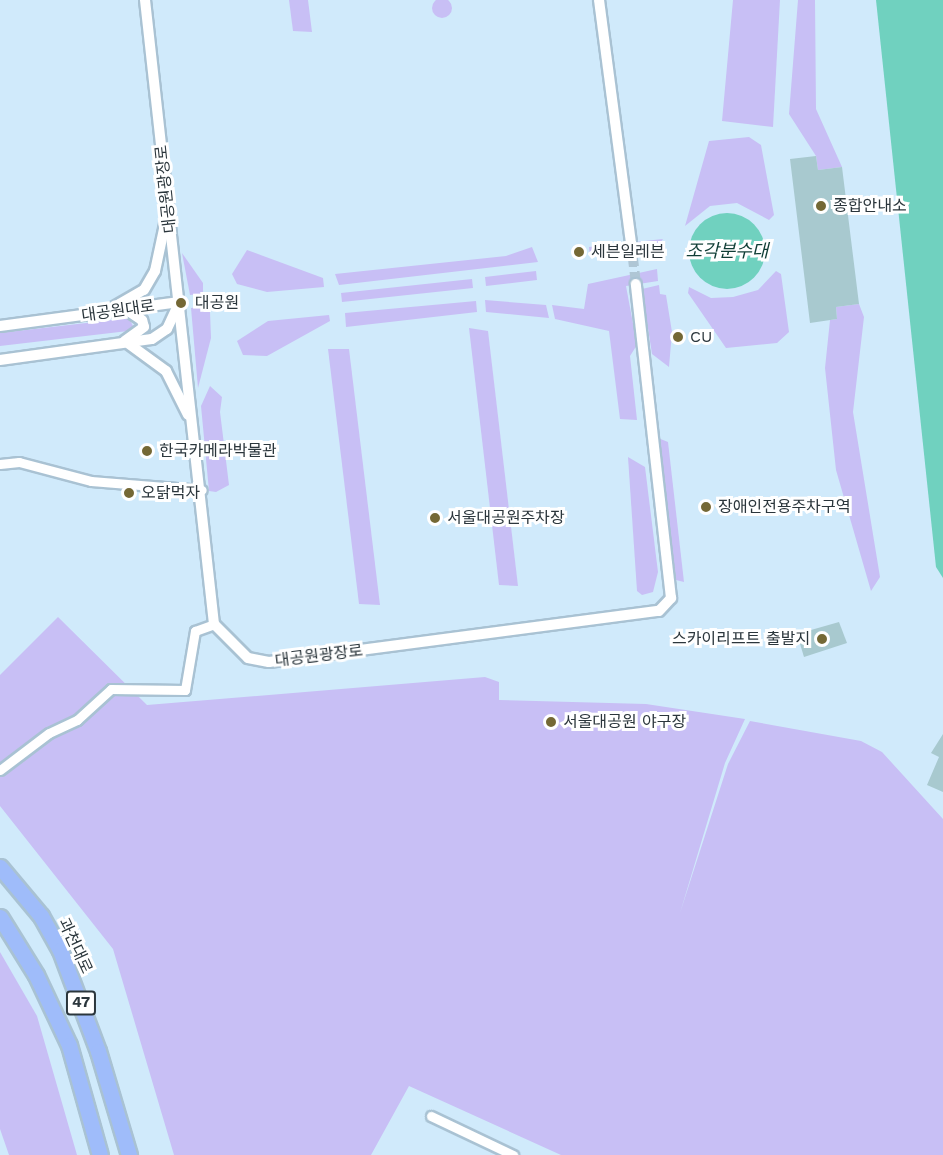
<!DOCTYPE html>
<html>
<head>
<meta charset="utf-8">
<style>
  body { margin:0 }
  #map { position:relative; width:943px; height:1155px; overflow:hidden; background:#d0eafb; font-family:"Work Sans","Noto Sans KR",sans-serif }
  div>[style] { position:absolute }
  .green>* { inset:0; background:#c8bff5 }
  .round { border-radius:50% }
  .water>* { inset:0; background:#70d1bf }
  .building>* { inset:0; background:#a8c9cf }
  .tertiary-tunnel>* { height:10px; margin-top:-5px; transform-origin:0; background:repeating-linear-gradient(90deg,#afc6d5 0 10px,transparent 0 15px) }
  .roads { filter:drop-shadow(2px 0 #a9c2d3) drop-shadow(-2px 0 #a9c2d3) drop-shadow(0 2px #a9c2d3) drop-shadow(0 -2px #a9c2d3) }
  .minor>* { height:9px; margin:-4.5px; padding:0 4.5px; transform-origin:4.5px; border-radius:4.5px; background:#fff }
  .tertiary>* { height:10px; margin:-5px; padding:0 5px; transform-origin:5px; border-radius:5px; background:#fff }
  .trunk>* { height:15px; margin:-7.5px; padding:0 7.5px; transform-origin:7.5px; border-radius:7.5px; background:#9fbcfa }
  .dots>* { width:16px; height:16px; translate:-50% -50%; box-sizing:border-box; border:3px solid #fff; border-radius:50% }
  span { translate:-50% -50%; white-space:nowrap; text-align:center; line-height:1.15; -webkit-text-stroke:6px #fff; paint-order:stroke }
  .shield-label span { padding:2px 4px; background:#fff; border:2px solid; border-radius:4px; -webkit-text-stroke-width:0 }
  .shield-label { font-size:15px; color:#2b363c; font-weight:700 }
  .street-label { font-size:16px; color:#2b363c }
  .poi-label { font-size:16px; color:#2b363c }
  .left { translate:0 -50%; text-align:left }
  .right { translate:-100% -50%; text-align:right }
  .water-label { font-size:18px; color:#0f3d35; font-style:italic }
</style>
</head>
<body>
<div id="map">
  <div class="green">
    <i class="round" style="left:432px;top:-2px;width:20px;height:20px"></i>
    <i style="clip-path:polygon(289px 0,308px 0,312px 32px,293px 31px)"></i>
    <i style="clip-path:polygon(733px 0,780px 0,773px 127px,722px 121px)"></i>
    <i style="clip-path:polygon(798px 0,815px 0,816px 109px,842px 167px,818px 170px,816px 156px,789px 114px)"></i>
    <i style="clip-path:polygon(749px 137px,761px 145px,774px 215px,769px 220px,737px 203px,710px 206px,685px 226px,709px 141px)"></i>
    <i style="clip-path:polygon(663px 239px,655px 250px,590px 257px,589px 247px)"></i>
    <i style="clip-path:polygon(532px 247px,538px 262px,339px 285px,335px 274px,506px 256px)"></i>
    <i style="clip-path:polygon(247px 250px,323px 278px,324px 287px,267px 292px,237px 284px,232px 274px)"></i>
    <i style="clip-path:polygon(182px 253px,203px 283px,203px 294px,190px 295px)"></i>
    <i style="clip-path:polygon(657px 269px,658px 281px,626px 286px,637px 345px,630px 356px,637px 420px,620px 419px,609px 331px,555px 319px,552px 305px,584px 309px,588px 284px)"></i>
    <i style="clip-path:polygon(536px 271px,537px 280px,486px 286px,485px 277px)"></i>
    <i style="clip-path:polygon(776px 271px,781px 274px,789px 332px,777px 343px,726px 348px,688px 293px,689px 287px,711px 298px,733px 297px,758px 290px)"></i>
    <i style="clip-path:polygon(472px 279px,473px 288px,342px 302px,341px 293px)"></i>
    <i style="clip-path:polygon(659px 285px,660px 294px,666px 295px,672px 332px,669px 367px,652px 354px,642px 289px)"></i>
    <i style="clip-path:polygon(485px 300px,546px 305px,549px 318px,486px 312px)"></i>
    <i style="clip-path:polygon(476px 301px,477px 312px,346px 327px,345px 313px)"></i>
    <i style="clip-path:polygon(859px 304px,864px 317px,853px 412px,880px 577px,871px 591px,836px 470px,825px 368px,830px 320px,837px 319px,836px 307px)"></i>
    <i style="clip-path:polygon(204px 306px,210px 312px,211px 338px,198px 388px,191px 308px)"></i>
    <i style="clip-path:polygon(329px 315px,330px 321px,267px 356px,243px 355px,237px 341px,268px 321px)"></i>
    <i style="clip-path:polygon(129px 318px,134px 328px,128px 331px,0 346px,0 333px)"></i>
    <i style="clip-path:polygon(469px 328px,488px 331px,518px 586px,499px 585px)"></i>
    <i style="clip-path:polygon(328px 349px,349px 349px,380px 605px,359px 604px)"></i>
    <i style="clip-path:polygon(210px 386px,222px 397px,220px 412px,229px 485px,216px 492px,209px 491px,201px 406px)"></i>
    <i style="clip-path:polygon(658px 438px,668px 442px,684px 582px,676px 580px)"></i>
    <i style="clip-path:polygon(628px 457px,645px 467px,658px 572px,653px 592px,642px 595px,637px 591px)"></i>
    <i style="clip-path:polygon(58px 617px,147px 705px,485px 677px,499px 682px,499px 700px,646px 704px,745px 719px,725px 763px,680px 913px,728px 764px,750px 721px,861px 741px,882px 752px,943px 819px,943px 1155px,561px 1155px,409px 1086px,371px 1155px,174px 1155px,113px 949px,0 806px,0 675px)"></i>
    <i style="clip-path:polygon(0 952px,37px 1016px,77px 1155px,9px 1155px,0 1129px)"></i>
  </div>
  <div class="water">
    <i style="clip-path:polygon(876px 0,943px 0,943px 578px,936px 567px)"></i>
    <i class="round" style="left:689px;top:213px;width:76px;height:76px"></i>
  </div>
  <div class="building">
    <i style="clip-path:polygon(816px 156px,818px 170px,842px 167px,859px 304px,836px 307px,837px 319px,810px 323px,790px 159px)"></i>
    <i style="clip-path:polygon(839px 622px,847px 643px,804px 657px,797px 634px)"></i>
    <i style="clip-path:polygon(943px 734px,943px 792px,927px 785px,939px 757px,931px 753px)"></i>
  </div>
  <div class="tertiary-tunnel">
    <i style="left:631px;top:242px;width:42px;rotate:83.2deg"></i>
  </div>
  <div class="roads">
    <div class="minor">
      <i style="left:0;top:464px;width:19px;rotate:-6deg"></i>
      <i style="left:19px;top:462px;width:74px;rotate:14.8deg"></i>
      <i style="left:91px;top:481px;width:111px;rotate:4.6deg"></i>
      <i style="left:0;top:770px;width:61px;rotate:-37.1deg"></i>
      <i style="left:49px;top:733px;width:31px;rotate:-25deg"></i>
      <i style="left:77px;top:720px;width:46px;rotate:-42.4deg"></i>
      <i style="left:111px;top:689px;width:74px;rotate:0.8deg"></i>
      <i style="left:185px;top:690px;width:60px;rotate:-80.4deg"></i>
      <i style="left:195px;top:631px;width:20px;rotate:-20deg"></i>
      <i style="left:431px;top:1116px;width:91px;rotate:25.4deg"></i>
    </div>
    <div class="tertiary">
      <i style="left:145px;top:0;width:628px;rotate:83.69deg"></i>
      <i style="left:214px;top:624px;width:48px;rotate:45deg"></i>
      <i style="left:248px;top:658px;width:21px;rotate:11deg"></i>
      <i style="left:269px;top:662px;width:393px;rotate:-7.5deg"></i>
      <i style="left:659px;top:611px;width:18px;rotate:-47deg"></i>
      <i style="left:671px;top:598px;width:316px;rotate:-96.4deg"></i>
      <i style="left:599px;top:0;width:244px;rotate:82.5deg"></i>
      <i style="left:114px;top:307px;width:34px;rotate:-30deg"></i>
      <i style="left:144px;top:290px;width:22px;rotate:-60deg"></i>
      <i style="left:155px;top:271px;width:57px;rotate:-77.9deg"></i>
      <i style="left:124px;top:308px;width:22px;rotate:34deg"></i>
      <i style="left:142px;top:320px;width:7px;rotate:74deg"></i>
      <i style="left:144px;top:327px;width:24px;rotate:144deg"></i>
      <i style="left:0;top:326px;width:181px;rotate:-7.6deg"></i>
      <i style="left:129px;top:344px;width:46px;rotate:36.1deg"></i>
      <i style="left:166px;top:371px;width:49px;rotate:63.4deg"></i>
      <i style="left:0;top:360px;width:153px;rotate:-7.9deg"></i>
      <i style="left:152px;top:339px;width:18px;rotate:-34deg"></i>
      <i style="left:167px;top:329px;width:29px;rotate:-65deg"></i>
    </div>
    <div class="trunk">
      <i style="left:0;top:867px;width:64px;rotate:50.1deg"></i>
      <i style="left:41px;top:916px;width:39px;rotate:61deg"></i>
      <i style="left:60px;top:950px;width:108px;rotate:69.4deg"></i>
      <i style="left:98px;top:1051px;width:109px;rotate:73.4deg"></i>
      <i style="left:0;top:917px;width:68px;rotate:58.2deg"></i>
      <i style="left:36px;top:975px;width:77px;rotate:64.8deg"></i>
      <i style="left:69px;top:1045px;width:114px;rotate:74.3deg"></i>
    </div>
  </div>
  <div class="dots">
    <i style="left:821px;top:206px;background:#746835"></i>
    <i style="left:579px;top:252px;background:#746835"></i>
    <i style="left:181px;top:303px;background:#746835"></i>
    <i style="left:678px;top:337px;background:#746835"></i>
    <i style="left:147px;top:451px;background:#746835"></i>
    <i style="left:129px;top:493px;background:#746835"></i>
    <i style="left:706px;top:507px;background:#746835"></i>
    <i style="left:435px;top:518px;background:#746835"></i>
    <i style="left:822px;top:639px;background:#746835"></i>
    <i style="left:551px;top:722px;background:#746835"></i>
  </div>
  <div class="shield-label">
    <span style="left:81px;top:1003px">47</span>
  </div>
  <div class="street-label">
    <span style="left:166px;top:189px;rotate:-96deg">대공원광장로</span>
    <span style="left:118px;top:311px;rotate:-8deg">대공원대로</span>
    <span style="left:319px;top:656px;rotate:-7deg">대공원광장로</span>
    <span style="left:75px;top:946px;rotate:65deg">과천대로</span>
  </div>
  <div class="poi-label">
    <span class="left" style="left:833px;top:206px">종합안내소</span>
    <span class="left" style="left:591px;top:252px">세븐일레븐</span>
    <span class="left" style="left:195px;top:303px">대공원</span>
    <span class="left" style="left:690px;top:337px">CU</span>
    <span class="left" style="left:159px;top:451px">한국카메라박물관</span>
    <span class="left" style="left:141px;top:493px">오닭먹자</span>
    <span class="left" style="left:718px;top:507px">장애인전용주차구역</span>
    <span class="left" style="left:447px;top:518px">서울대공원주차장</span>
    <span class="right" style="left:810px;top:639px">스카이리프트 출발지</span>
    <span class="left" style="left:563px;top:722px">서울대공원 야구장</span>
  </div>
  <div class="water-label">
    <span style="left:727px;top:251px">조각분수대</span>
  </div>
</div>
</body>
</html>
